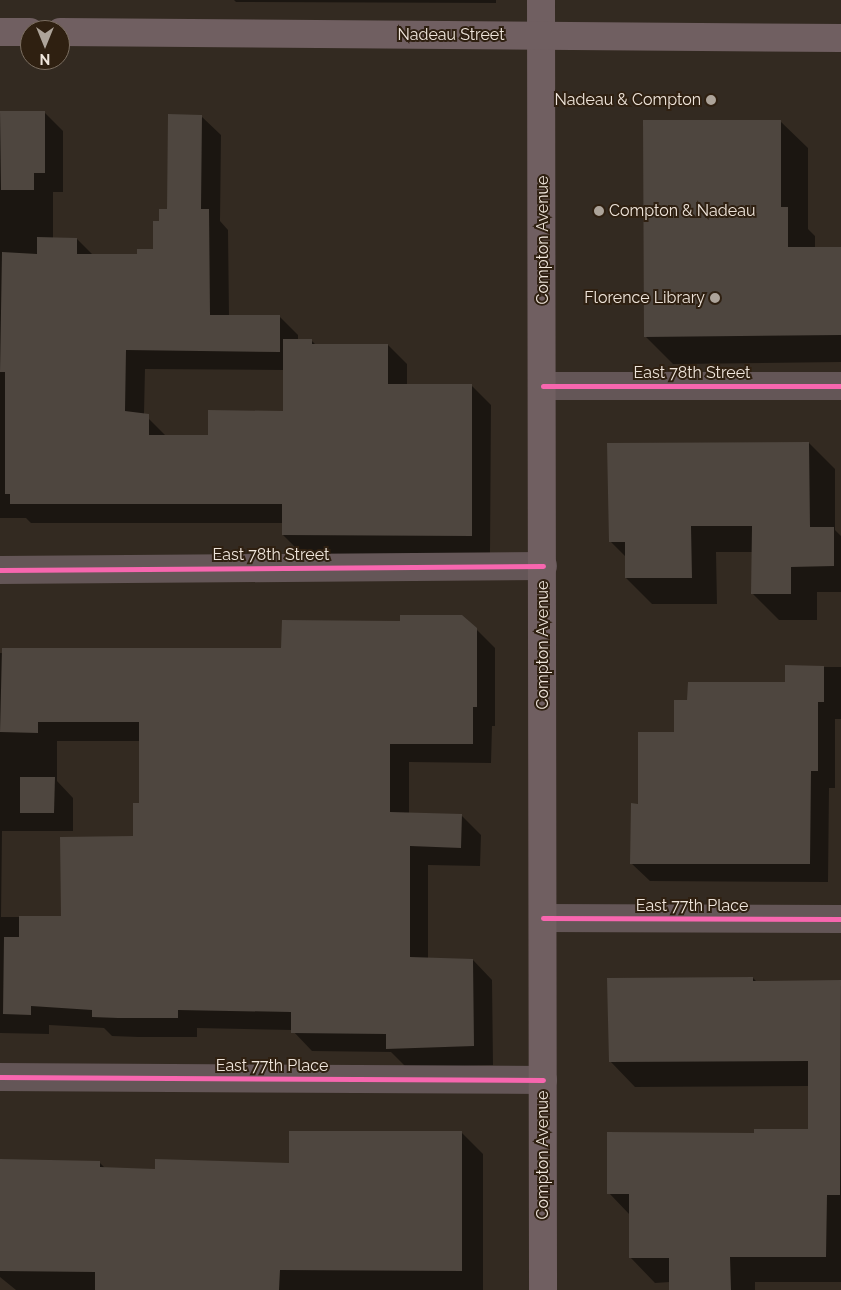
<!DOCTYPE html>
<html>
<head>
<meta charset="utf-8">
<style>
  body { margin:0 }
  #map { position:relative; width:841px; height:1290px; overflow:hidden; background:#332a21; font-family:Raleway,sans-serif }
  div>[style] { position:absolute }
  .shadow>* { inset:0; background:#0007 }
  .building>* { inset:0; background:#4e463f }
  .street>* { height:28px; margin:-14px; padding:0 14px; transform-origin:14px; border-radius:14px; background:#645657 }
  .secondary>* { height:28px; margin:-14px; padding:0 14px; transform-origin:14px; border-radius:14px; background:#705f61 }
  .cycleway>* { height:5px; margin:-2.5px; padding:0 2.5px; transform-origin:2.5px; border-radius:2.5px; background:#f766af }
  .dots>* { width:14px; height:14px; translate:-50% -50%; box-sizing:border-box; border:2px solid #2f2011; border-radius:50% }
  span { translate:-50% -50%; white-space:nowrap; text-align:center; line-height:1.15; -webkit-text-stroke:4px #2f2011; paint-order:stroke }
  .street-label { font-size:16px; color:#efe5db }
  .poi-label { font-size:16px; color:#efe5db }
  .right { translate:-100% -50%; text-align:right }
  .left { translate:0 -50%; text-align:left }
  .north { position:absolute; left:20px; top:20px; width:50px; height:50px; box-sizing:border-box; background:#2f2011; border:1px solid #7c6f62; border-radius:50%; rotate:180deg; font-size:14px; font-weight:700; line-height:20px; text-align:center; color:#efe5db }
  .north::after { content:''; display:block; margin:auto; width:18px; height:22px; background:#ada49a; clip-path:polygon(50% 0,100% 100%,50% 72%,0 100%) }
</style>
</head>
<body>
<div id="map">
  <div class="shadow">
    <i style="clip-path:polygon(234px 0,496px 0,496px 3px,236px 2px)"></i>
    <i style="clip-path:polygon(evenodd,0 112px,44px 112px,63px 131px,63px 192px,53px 192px,53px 238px,77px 239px,93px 255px,138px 255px,155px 250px,160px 223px,169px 210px,201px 116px,221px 135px,220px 221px,228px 230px,229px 316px,279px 316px,298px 335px,298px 340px,311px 340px,316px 345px,388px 345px,407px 364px,407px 385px,472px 386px,491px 405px,490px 554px,302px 554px,283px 535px,283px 523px,31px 523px,26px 518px,0 518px,0 112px,145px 369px,284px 370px,284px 412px,209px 437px,167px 437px,144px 414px,145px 369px)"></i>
    <i style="clip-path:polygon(780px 121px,808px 148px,808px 229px,815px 236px,815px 248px,841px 248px,841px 362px,673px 364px,645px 336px)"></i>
    <i style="clip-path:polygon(809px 443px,835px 469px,835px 530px,841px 536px,841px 592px,817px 592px,817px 620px,779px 620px,753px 594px,753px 552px,716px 552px,717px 604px,652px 604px,626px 578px,626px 557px,611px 542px)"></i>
    <i style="clip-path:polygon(evenodd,476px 629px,495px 648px,495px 726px,492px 726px,491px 763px,409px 762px,409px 814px,462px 816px,481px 835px,480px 866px,428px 865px,428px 959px,473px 960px,492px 980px,493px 1065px,407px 1068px,391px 1052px,312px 1051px,292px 1030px,197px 1028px,197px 1037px,138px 1037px,112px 1036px,104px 1028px,49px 1025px,49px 1034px,0 1033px,0 653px,283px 650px,476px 629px,57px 741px,140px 741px,140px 804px,134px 837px,62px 917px,1px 917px,2px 831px,73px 831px,73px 798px,57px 781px,57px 741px)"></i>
    <i style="clip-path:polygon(786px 667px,841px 667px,841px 719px,835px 719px,835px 788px,829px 788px,828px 882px,650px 881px,631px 863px,640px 805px,689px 701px,786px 684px)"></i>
    <i style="clip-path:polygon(753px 978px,758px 983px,841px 982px,841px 1282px,755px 1282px,755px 1290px,670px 1290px,670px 1282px,655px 1283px,630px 1257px,630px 1215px,609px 1193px,755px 1135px,809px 1130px,809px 1086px,635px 1087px,610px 1061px)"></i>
    <i style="clip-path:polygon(461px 1132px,483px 1154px,483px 1290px,16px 1290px,0 1277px,0 1161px,99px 1162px,105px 1168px,157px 1170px,290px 1164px)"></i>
  </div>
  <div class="building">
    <i style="clip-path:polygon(0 111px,45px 111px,45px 173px,34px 173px,34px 190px,1px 190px)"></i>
    <i style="clip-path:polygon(168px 114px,202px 115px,201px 209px,209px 209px,210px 315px,280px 315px,280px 352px,126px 350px,125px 411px,149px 414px,149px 435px,208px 435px,208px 410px,283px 411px,283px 339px,312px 339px,312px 344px,388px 344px,388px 384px,472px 384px,472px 536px,282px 535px,282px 504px,10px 504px,10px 494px,5px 494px,5px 372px,0 372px,2px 252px,37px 254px,37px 237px,77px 238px,77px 254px,137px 254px,137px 249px,153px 249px,153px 221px,159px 221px,159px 209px,167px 209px)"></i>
    <i style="clip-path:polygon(643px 120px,781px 120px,781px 207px,788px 207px,788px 247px,841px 247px,841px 335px,644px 337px)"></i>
    <i style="clip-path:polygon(809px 442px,810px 527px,834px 527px,834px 566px,791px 567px,791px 594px,751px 594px,752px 526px,691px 526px,692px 578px,625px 578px,625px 542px,609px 542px,607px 443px)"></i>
    <i style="clip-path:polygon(400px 615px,462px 615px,477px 628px,477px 707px,473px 707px,473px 744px,390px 744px,390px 812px,462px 814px,461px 848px,410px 846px,410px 957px,473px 959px,474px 1046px,386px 1049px,386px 1034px,291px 1033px,291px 1012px,178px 1010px,178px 1018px,118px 1018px,92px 1017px,92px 1010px,31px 1006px,31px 1015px,3px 1014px,4px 937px,19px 937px,19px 916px,61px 916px,60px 837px,133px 836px,133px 803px,139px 803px,139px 722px,38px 722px,38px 733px,0 732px,2px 648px,281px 648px,282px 620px,400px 621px)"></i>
    <i style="clip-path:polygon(785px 665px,824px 666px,824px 702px,818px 702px,818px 771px,811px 771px,810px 864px,630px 864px,631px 803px,638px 804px,638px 732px,674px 732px,674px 700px,687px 700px,688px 682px,785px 682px)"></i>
    <i style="clip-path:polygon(20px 777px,55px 777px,54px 813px,20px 813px)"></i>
    <i style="clip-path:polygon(753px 977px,753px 981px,841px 980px,840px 1195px,827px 1195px,826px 1257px,730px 1257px,731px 1290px,669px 1290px,669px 1258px,629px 1258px,629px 1194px,607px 1194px,607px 1132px,754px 1133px,754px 1129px,808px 1129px,808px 1061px,609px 1062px,607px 978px)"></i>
    <i style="clip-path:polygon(289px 1131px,462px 1131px,462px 1271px,280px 1270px,279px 1290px,95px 1290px,95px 1272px,0 1271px,0 1159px,100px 1161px,100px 1167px,155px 1169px,155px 1159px,289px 1163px)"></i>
  </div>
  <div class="street">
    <i style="left:543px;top:386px;width:298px"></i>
    <i style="left:0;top:570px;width:543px;rotate:-0.42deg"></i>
    <i style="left:543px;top:918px;width:298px;rotate:0.2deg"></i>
    <i style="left:0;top:1077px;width:543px;rotate:0.32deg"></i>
  </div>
  <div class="secondary">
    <i style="left:541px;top:0;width:1290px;rotate:89.91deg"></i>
    <i style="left:0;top:32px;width:30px"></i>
    <i style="left:60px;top:32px;width:781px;rotate:0.44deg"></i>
  </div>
  <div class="cycleway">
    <i style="left:543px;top:386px;width:298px"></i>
    <i style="left:0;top:570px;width:543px;rotate:-0.42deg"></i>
    <i style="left:543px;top:918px;width:298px;rotate:0.2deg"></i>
    <i style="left:0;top:1077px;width:543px;rotate:0.32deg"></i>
  </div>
  <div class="dots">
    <i style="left:711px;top:100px;background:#ada49a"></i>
    <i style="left:599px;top:211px;background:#ada49a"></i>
    <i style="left:715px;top:298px;background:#ada49a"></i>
  </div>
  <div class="street-label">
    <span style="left:451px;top:35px">Nadeau Street</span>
    <span style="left:543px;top:240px;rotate:-90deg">Compton Avenue</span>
    <span style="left:692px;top:373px">East 78th Street</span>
    <span style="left:271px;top:555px">East 78th Street</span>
    <span style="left:543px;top:645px;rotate:-90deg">Compton Avenue</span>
    <span style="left:692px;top:906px">East 77th Place</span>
    <span style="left:272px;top:1066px">East 77th Place</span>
    <span style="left:543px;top:1155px;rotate:-90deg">Compton Avenue</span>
  </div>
  <div class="poi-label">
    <span class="right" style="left:701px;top:100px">Nadeau &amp; Compton</span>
    <span class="left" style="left:609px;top:211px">Compton &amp; Nadeau</span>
    <span class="right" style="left:705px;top:298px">Florence Library</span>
  </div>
  <div class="north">N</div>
</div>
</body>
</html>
